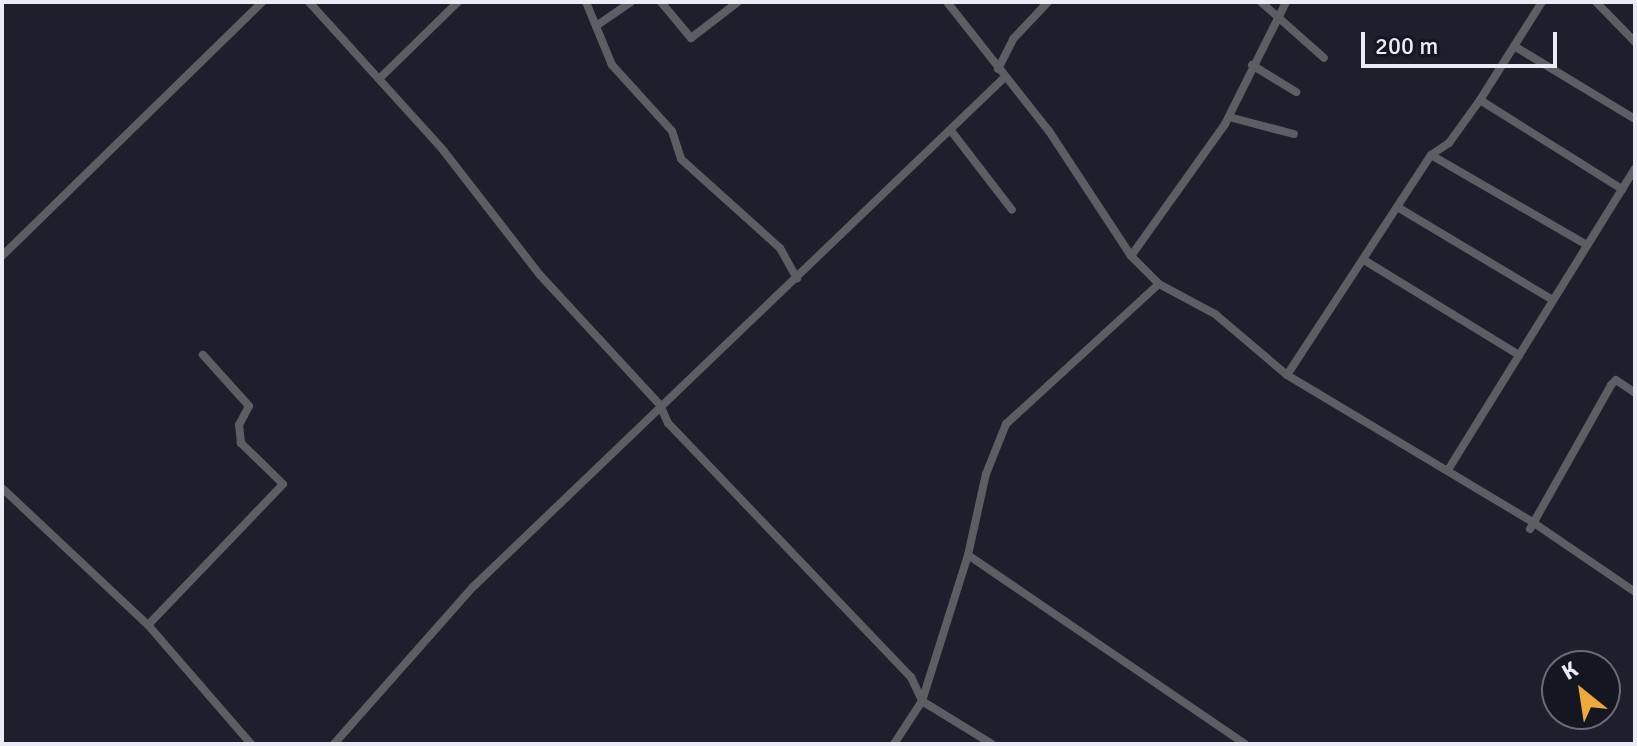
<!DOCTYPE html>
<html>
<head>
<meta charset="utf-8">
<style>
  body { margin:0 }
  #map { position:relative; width:1637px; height:746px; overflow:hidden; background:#1d202c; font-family:Signika,sans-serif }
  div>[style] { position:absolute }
  .minor>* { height:8px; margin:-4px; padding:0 4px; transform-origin:4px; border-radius:4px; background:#5c5e64 }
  span { translate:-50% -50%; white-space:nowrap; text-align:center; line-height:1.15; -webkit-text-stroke:6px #141722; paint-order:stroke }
  .frame { position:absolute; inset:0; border:4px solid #e9ecf4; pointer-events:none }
  .north { position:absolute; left:1541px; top:650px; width:80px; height:80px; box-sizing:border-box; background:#141722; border:2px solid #696c76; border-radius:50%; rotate:330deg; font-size:22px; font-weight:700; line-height:32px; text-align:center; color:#e9ecf4 }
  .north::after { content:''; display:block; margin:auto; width:28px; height:36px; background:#eea83c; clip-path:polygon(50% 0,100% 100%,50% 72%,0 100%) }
  .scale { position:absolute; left:1361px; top:32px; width:196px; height:36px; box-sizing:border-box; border:4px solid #e9ecf4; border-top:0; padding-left:10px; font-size:24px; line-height:28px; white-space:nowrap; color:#e9ecf4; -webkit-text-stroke:6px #141722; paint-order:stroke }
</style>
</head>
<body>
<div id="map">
  <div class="minor">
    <i style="left:309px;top:2px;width:200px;rotate:47.8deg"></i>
    <i style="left:443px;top:150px;width:158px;rotate:52.2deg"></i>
    <i style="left:540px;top:275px;width:177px;rotate:47.3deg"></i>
    <i style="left:660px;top:405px;width:20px;rotate:66deg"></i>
    <i style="left:668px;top:423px;width:352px;rotate:46.3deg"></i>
    <i style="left:911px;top:677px;width:26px;rotate:65deg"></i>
    <i style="left:922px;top:701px;width:82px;rotate:31.6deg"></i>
    <i style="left:586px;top:2px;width:68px;rotate:67.6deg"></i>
    <i style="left:612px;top:65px;width:89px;rotate:47.7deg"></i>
    <i style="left:672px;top:131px;width:29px;rotate:72deg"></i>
    <i style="left:681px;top:159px;width:133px;rotate:42deg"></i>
    <i style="left:780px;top:248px;width:35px;rotate:61deg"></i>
    <i style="left:661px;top:2px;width:47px;rotate:50.2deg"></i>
    <i style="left:691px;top:38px;width:59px;rotate:-37.5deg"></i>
    <i style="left:947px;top:2px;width:164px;rotate:51.7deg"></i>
    <i style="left:1049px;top:131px;width:149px;rotate:56.7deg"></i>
    <i style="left:1131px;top:256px;width:40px;rotate:45deg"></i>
    <i style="left:1159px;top:284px;width:64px;rotate:28.2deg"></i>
    <i style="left:1215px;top:314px;width:94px;rotate:40.3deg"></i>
    <i style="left:1287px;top:375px;width:288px;rotate:30.9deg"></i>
    <i style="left:1534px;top:523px;width:122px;rotate:34.3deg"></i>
    <i style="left:1261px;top:2px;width:84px;rotate:41.6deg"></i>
    <i style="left:1596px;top:2px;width:56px;rotate:45.7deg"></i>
    <i style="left:596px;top:26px;width:42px;rotate:-34.4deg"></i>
    <i style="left:1514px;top:46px;width:141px;rotate:31.1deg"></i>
    <i style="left:1252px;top:65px;width:52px;rotate:31.5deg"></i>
    <i style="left:998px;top:69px;width:34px;rotate:-63deg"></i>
    <i style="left:1013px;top:39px;width:51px;rotate:-46.6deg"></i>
    <i style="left:379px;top:79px;width:110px;rotate:-44.3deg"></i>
    <i style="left:1480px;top:100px;width:168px;rotate:32.1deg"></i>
    <i style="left:1229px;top:117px;width:67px;rotate:14.7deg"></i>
    <i style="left:952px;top:132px;width:98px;rotate:52.4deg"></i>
    <i style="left:1431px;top:155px;width:180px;rotate:30deg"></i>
    <i style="left:1399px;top:208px;width:179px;rotate:30.9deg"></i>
    <i style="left:2px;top:256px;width:363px;rotate:-44.3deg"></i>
    <i style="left:1131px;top:256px;width:162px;rotate:-54.5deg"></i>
    <i style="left:1225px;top:124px;width:136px;rotate:-63.4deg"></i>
    <i style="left:1364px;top:260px;width:182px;rotate:31.5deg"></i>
    <i style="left:1287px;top:375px;width:263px;rotate:-56.8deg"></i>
    <i style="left:1431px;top:155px;width:22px;rotate:-34deg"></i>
    <i style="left:1449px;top:143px;width:53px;rotate:-54.2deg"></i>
    <i style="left:1480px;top:100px;width:116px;rotate:-57.7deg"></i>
    <i style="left:1448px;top:470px;width:355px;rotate:-58.2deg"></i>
    <i style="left:2px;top:488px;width:200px;rotate:43.2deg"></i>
    <i style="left:148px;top:625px;width:157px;rotate:49.1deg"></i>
    <i style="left:1530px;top:529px;width:165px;rotate:-60.6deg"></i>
    <i style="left:1611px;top:385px;width:7px;rotate:-45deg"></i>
    <i style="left:1616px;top:380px;width:23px;rotate:34deg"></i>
    <i style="left:968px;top:555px;width:335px;rotate:34.3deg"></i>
    <i style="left:148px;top:625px;width:195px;rotate:-46.2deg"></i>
    <i style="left:283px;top:484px;width:59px;rotate:-135.7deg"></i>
    <i style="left:241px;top:443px;width:18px;rotate:-96deg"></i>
    <i style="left:239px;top:425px;width:21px;rotate:-62deg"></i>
    <i style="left:249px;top:406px;width:69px;rotate:-132deg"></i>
    <i style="left:334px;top:744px;width:211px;rotate:-48.5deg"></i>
    <i style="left:474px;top:586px;width:736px;rotate:-43.79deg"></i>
    <i style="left:894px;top:744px;width:51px;rotate:-56.9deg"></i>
    <i style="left:922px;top:701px;width:153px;rotate:-72.5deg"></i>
    <i style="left:968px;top:555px;width:83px;rotate:-77.5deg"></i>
    <i style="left:986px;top:474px;width:54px;rotate:-68.2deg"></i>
    <i style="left:1006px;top:424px;width:207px;rotate:-42.5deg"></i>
  </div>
  <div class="frame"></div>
  <div class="north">K</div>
  <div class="scale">200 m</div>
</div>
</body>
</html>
